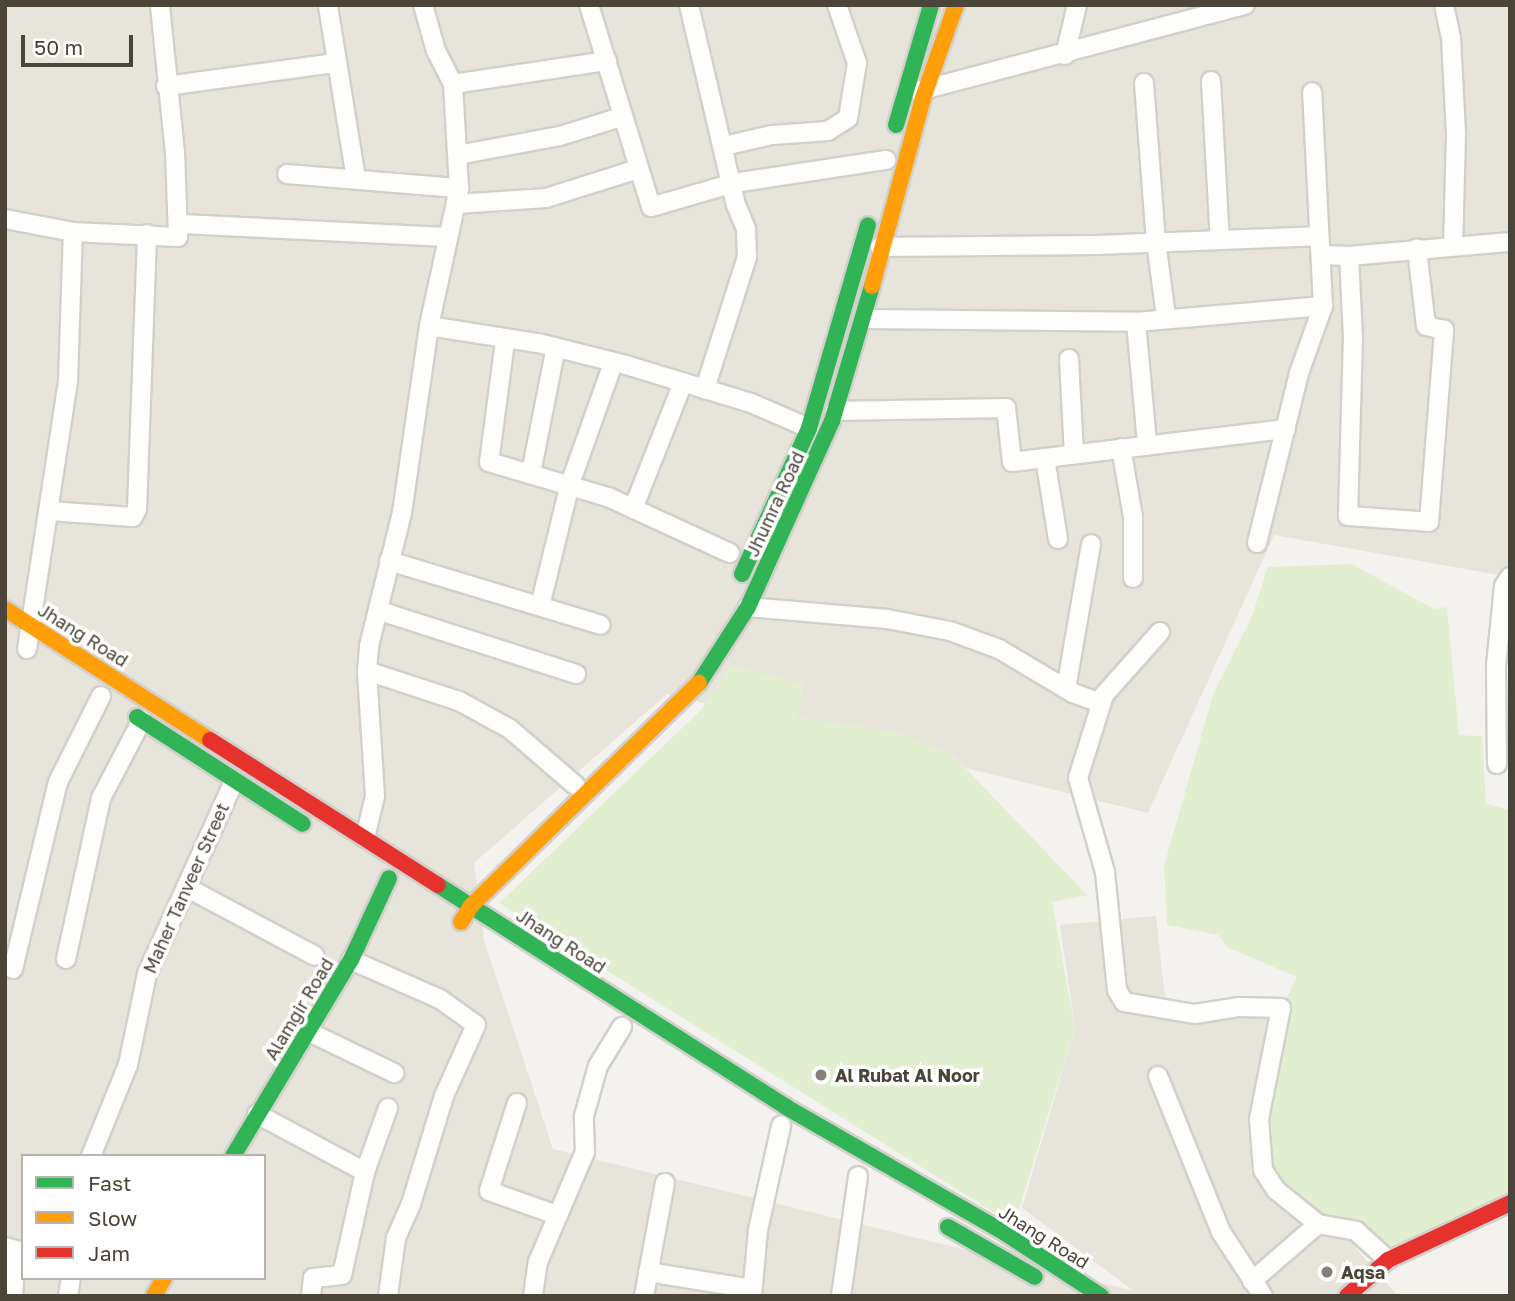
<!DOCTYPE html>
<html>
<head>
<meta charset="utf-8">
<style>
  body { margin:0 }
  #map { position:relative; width:1515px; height:1301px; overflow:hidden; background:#f4f2ee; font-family:"Golos Text",sans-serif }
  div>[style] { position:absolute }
  .residential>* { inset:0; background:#e7e4dc }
  .green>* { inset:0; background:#e1eecf }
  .roads { filter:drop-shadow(2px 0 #d2d0cb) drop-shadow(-2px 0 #d2d0cb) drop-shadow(0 2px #d2d0cb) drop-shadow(0 -2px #d2d0cb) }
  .street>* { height:18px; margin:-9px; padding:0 9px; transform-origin:9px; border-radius:9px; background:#fdfdfc }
  .fast>* { height:16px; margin:-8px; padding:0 8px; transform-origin:8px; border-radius:8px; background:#30b455 }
  .slow>* { height:16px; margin:-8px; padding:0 8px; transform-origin:8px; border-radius:8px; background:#ff9f0a }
  .jam>* { height:16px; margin:-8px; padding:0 8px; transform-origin:8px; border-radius:8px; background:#e5322d }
  .dots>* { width:19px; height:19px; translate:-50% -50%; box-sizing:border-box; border:4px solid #fff; border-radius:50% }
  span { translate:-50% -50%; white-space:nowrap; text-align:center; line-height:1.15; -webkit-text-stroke:7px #fff; paint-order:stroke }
  .street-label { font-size:18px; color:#4b4439 }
  .poi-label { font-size:18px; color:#4b4439; font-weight:700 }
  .left { translate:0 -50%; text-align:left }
  .frame { position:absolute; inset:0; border:7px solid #4b4439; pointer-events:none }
  .legend { position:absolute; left:21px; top:1154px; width:245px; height:126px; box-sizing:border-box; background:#fff; border:2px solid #b7b4b0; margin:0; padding:9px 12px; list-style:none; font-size:21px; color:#4b4439 }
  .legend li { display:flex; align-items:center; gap:14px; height:35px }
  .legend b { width:35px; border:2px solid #b7b4b0 }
  .scale { position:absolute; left:21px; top:35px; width:112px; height:32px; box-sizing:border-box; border:4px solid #4b4439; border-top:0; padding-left:9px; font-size:21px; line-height:24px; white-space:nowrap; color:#4b4439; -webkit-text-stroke:5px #fff; paint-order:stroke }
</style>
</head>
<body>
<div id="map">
  <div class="residential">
    <i style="clip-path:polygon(evenodd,5px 5px,1510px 5px,1510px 577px,1274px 535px,1148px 813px,667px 694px,474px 863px,484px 941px,553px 1149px,1134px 1291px,1022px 1208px,1075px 1028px,1060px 925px,1156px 916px,1166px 1007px,1273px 1007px,1269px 1149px,1398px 1296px,5px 1296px,5px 5px,23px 1156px,264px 1156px,264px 1278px,23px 1278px,23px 1156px)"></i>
  </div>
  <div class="green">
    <i style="clip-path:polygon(1352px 564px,1434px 609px,1447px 607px,1459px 735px,1482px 736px,1486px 804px,1510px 810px,1510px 1214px,1388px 1260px,1356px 1231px,1318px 1224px,1276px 1190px,1260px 1143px,1281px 1008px,1297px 977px,1227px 947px,1218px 935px,1167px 925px,1164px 866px,1213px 695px,1252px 616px,1268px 567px)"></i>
    <i style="clip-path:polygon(731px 664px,803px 684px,798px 717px,895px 732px,953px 755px,1087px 895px,1052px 902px,1075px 1028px,1014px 1225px,499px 903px,701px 710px)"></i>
  </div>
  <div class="roads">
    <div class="street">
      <i style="left:589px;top:5px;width:211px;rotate:72.9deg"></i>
      <i style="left:651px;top:207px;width:86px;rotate:-16.1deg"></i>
      <i style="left:734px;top:183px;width:154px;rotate:-8.6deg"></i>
      <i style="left:689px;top:5px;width:205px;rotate:76.8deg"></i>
      <i style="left:736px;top:205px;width:26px;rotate:67deg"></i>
      <i style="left:746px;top:229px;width:28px;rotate:88deg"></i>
      <i style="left:747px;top:257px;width:139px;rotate:107.7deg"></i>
      <i style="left:1444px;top:5px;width:34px;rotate:78deg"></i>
      <i style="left:1451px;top:38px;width:96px;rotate:87deg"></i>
      <i style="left:1456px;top:134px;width:111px;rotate:91.5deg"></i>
      <i style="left:328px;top:6px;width:174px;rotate:80.8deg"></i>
      <i style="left:1065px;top:55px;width:51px;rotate:-76.5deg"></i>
      <i style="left:1211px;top:81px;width:159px;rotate:86.8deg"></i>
      <i style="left:1144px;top:83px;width:160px;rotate:85.7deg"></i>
      <i style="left:453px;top:84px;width:156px;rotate:-8.5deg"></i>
      <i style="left:166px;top:86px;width:171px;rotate:-7.8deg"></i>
      <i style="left:919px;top:91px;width:337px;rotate:-14.8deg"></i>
      <i style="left:724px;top:146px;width:49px;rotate:-12.9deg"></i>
      <i style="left:772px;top:135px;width:56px;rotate:-4.1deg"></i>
      <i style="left:828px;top:131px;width:24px;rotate:-33deg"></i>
      <i style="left:848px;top:118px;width:56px;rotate:-80.7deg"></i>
      <i style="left:857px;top:63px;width:61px;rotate:-109deg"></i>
      <i style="left:458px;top:155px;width:104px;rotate:-10.6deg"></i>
      <i style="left:560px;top:136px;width:64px;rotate:-17.3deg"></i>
      <i style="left:287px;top:174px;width:173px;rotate:4.7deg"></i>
      <i style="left:457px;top:204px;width:89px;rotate:-3.9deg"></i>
      <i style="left:546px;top:198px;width:96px;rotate:-17.5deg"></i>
      <i style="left:5px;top:219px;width:69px;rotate:10.8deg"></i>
      <i style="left:73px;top:232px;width:105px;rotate:2.7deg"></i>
      <i style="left:178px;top:237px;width:84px;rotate:-92deg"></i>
      <i style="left:175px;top:153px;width:149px;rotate:-95.8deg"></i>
      <i style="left:181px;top:224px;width:267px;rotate:2.8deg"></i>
      <i style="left:1156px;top:241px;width:77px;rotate:82.5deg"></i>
      <i style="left:880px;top:247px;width:216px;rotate:-0.5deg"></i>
      <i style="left:1096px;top:245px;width:220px;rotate:-2.3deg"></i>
      <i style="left:1316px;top:236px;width:5px;rotate:-53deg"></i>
      <i style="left:1322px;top:255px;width:27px;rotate:2deg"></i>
      <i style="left:1349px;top:256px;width:162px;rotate:-5deg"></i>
      <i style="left:1349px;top:256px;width:81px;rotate:87.2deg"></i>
      <i style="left:1353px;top:337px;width:179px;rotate:91.6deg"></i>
      <i style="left:1348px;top:516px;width:81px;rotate:4.2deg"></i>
      <i style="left:1429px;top:522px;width:193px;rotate:-85.5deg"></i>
      <i style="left:1444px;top:330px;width:18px;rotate:-167deg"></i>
      <i style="left:1426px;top:326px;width:78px;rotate:-96.7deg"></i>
      <i style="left:865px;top:319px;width:271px;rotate:0.6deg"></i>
      <i style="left:1136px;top:322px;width:188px;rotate:-4.9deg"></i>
      <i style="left:1136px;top:322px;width:122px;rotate:84.8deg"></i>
      <i style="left:429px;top:326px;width:110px;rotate:8.9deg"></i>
      <i style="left:538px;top:343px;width:91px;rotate:14deg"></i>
      <i style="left:626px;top:365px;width:131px;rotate:16.9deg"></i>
      <i style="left:751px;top:403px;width:63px;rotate:23.3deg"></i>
      <i style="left:505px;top:341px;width:122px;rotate:97.5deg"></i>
      <i style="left:489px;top:462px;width:124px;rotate:16.4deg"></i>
      <i style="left:608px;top:497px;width:134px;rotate:24.7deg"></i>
      <i style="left:1069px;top:359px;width:95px;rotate:87deg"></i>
      <i style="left:835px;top:411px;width:171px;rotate:-1deg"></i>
      <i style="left:1006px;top:408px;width:54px;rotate:83.7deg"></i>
      <i style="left:1012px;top:462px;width:276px;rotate:-6.9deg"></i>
      <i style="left:1121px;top:448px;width:70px;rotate:80.1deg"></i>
      <i style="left:1133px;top:517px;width:61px;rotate:90deg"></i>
      <i style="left:1045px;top:458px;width:82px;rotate:80.9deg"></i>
      <i style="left:531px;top:473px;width:128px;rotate:-78.8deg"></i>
      <i style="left:633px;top:509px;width:136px;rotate:-68.4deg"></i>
      <i style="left:50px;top:511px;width:83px;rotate:4.1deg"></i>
      <i style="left:133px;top:517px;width:9px;rotate:-63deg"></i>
      <i style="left:137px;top:509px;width:275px;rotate:-87.9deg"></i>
      <i style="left:1257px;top:543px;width:175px;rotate:-76.1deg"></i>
      <i style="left:1299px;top:373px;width:71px;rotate:-70.3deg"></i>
      <i style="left:1323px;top:306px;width:214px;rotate:-92.9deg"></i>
      <i style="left:389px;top:561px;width:221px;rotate:16.8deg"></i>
      <i style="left:540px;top:606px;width:126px;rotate:-76.2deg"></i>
      <i style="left:570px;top:484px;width:128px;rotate:-70.4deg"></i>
      <i style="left:748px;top:607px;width:140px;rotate:4.9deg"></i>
      <i style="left:887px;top:619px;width:64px;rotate:10.8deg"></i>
      <i style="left:950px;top:631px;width:52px;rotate:20.2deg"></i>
      <i style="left:999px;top:649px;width:86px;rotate:30.7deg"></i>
      <i style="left:1073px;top:693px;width:30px;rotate:20deg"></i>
      <i style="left:380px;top:611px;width:206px;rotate:17.8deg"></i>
      <i style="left:1160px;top:632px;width:84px;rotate:131.6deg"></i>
      <i style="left:1104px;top:695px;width:87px;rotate:107.4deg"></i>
      <i style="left:1078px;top:778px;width:98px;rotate:74deg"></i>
      <i style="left:1105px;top:872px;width:119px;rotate:84.2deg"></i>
      <i style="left:1117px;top:990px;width:14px;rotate:60deg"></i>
      <i style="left:1124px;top:1002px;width:72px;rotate:9.6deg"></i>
      <i style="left:1195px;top:1014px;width:45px;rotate:-9deg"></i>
      <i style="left:1239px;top:1007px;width:42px;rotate:1.4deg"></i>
      <i style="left:1281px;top:1008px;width:113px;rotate:101.2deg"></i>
      <i style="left:1259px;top:1119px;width:51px;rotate:85.5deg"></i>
      <i style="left:1263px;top:1170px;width:24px;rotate:57deg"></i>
      <i style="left:1276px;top:1190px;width:54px;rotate:39deg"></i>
      <i style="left:1318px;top:1224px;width:39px;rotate:10deg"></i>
      <i style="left:1356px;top:1231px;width:43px;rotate:42.2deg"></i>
      <i style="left:27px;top:649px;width:271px;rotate:-81.3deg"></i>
      <i style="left:68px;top:381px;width:149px;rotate:-88.1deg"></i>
      <i style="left:367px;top:671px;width:97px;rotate:18.1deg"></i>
      <i style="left:459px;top:701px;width:58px;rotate:28.8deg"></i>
      <i style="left:510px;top:729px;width:86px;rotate:40.7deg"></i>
      <i style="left:1066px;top:689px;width:147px;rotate:-80.2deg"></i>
      <i style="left:1497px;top:764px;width:98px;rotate:-90.6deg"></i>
      <i style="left:1496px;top:666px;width:80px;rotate:-84.3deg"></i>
      <i style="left:1504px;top:586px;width:11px;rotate:-56deg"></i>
      <i style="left:365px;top:838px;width:43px;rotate:-76.6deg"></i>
      <i style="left:375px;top:796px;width:125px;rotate:-93.7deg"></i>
      <i style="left:367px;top:671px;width:25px;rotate:-85deg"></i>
      <i style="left:369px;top:646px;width:137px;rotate:-76.1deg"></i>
      <i style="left:402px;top:513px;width:189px;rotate:-81.8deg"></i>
      <i style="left:429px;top:326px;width:141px;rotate:-77.7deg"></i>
      <i style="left:459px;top:188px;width:104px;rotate:-93.3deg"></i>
      <i style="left:453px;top:84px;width:37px;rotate:-117deg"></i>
      <i style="left:436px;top:51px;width:48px;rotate:-105.8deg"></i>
      <i style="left:186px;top:887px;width:146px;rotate:28.1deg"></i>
      <i style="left:66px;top:959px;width:165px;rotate:-77.7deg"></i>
      <i style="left:101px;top:798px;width:88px;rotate:-62.3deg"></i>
      <i style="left:351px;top:960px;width:97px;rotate:23.7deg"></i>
      <i style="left:440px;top:999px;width:44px;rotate:35.8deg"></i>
      <i style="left:476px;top:1025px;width:78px;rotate:114.3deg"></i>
      <i style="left:444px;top:1096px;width:113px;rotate:107deg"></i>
      <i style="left:411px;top:1204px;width:37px;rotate:114deg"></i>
      <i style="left:396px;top:1238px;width:59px;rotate:97.9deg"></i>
      <i style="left:13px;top:969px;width:192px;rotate:-76.5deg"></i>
      <i style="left:58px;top:782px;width:96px;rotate:-63.4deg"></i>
      <i style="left:307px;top:1031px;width:97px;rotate:25.8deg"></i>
      <i style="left:1158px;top:1076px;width:168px;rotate:68deg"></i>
      <i style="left:1221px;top:1232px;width:77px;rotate:56.7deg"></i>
      <i style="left:517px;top:1103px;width:92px;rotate:107.7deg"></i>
      <i style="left:489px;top:1191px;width:72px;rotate:19.4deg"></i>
      <i style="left:257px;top:1114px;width:123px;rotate:28.2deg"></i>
      <i style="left:91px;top:1156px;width:98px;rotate:-67.9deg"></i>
      <i style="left:128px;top:1065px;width:93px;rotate:-78.2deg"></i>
      <i style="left:147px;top:974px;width:212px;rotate:-65.7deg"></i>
      <i style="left:5px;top:1247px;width:11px;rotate:15deg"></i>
      <i style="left:16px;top:1250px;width:46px;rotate:93.7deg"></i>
      <i style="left:648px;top:1272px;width:105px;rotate:9.3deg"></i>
      <i style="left:1252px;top:1281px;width:87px;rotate:-40.8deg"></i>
      <i style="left:68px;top:1296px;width:18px;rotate:-81deg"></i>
      <i style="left:311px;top:1296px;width:18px;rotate:-84deg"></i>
      <i style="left:313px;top:1278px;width:29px;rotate:-6deg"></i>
      <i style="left:342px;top:1275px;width:106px;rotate:-77.4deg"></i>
      <i style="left:365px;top:1172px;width:68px;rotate:-70.2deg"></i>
      <i style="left:533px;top:1296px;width:34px;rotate:-82deg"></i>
      <i style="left:538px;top:1262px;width:120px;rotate:-66.9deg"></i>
      <i style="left:585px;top:1152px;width:36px;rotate:-92deg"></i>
      <i style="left:584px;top:1116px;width:52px;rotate:-74.4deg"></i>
      <i style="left:598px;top:1066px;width:46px;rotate:-58.4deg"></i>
      <i style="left:644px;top:1296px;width:115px;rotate:-79.5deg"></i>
      <i style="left:752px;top:1296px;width:66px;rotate:-84.8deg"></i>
      <i style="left:758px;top:1230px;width:107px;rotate:-77.5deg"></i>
      <i style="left:841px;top:1296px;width:121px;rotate:-81.9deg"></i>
    </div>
    <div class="fast">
      <i style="left:896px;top:125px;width:125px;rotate:-73.7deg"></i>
      <i style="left:742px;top:574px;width:161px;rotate:-65.3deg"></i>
      <i style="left:809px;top:428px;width:211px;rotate:-73.8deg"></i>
      <i style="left:699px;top:683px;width:90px;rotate:-57.2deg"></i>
      <i style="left:748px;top:607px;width:204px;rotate:-65.7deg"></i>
      <i style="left:832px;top:421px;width:141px;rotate:-73.5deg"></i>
      <i style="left:137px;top:717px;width:197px;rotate:32.8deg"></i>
      <i style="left:438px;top:885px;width:413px;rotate:32.5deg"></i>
      <i style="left:786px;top:1107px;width:253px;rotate:29.9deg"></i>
      <i style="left:1005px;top:1233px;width:115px;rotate:33.3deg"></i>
      <i style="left:233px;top:1156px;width:229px;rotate:-59deg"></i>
      <i style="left:351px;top:960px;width:90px;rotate:-65.1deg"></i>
      <i style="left:948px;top:1227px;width:100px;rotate:29.9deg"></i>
    </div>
    <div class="slow">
      <i style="left:872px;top:286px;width:195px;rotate:-74.8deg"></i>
      <i style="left:923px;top:98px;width:99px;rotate:-70.5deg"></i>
      <i style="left:5px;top:609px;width:243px;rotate:32.6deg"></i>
      <i style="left:461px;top:922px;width:19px;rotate:-58deg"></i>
      <i style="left:471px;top:906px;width:319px;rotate:-44.4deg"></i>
      <i style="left:154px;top:1296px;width:21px;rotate:-61deg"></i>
    </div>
    <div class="jam">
      <i style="left:210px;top:740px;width:270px;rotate:32.5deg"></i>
      <i style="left:1347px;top:1296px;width:55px;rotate:-41.3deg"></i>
      <i style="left:1388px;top:1260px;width:135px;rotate:-25deg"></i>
    </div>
  </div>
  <div class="dots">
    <i style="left:821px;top:1075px;background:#868178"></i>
    <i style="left:1327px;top:1272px;background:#868178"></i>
  </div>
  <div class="street-label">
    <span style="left:775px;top:504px;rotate:-65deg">Jhumra Road</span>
    <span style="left:83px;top:635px;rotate:32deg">Jhang Road</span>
    <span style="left:186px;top:888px;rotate:-66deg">Maher Tanveer Street</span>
    <span style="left:561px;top:941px;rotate:33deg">Jhang Road</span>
    <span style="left:299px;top:1009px;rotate:-59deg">Alamgir Road</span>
    <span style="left:1044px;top:1237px;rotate:32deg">Jhang Road</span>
  </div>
  <div class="poi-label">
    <span class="left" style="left:835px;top:1075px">Al Rubat Al Noor</span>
    <span class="left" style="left:1341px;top:1272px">Aqsa</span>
  </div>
  <div class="frame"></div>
  <ul class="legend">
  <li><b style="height:9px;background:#30b455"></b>Fast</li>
  <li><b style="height:9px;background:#ff9f0a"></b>Slow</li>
  <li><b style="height:9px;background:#e5322d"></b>Jam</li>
  </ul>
  <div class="scale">50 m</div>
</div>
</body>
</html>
